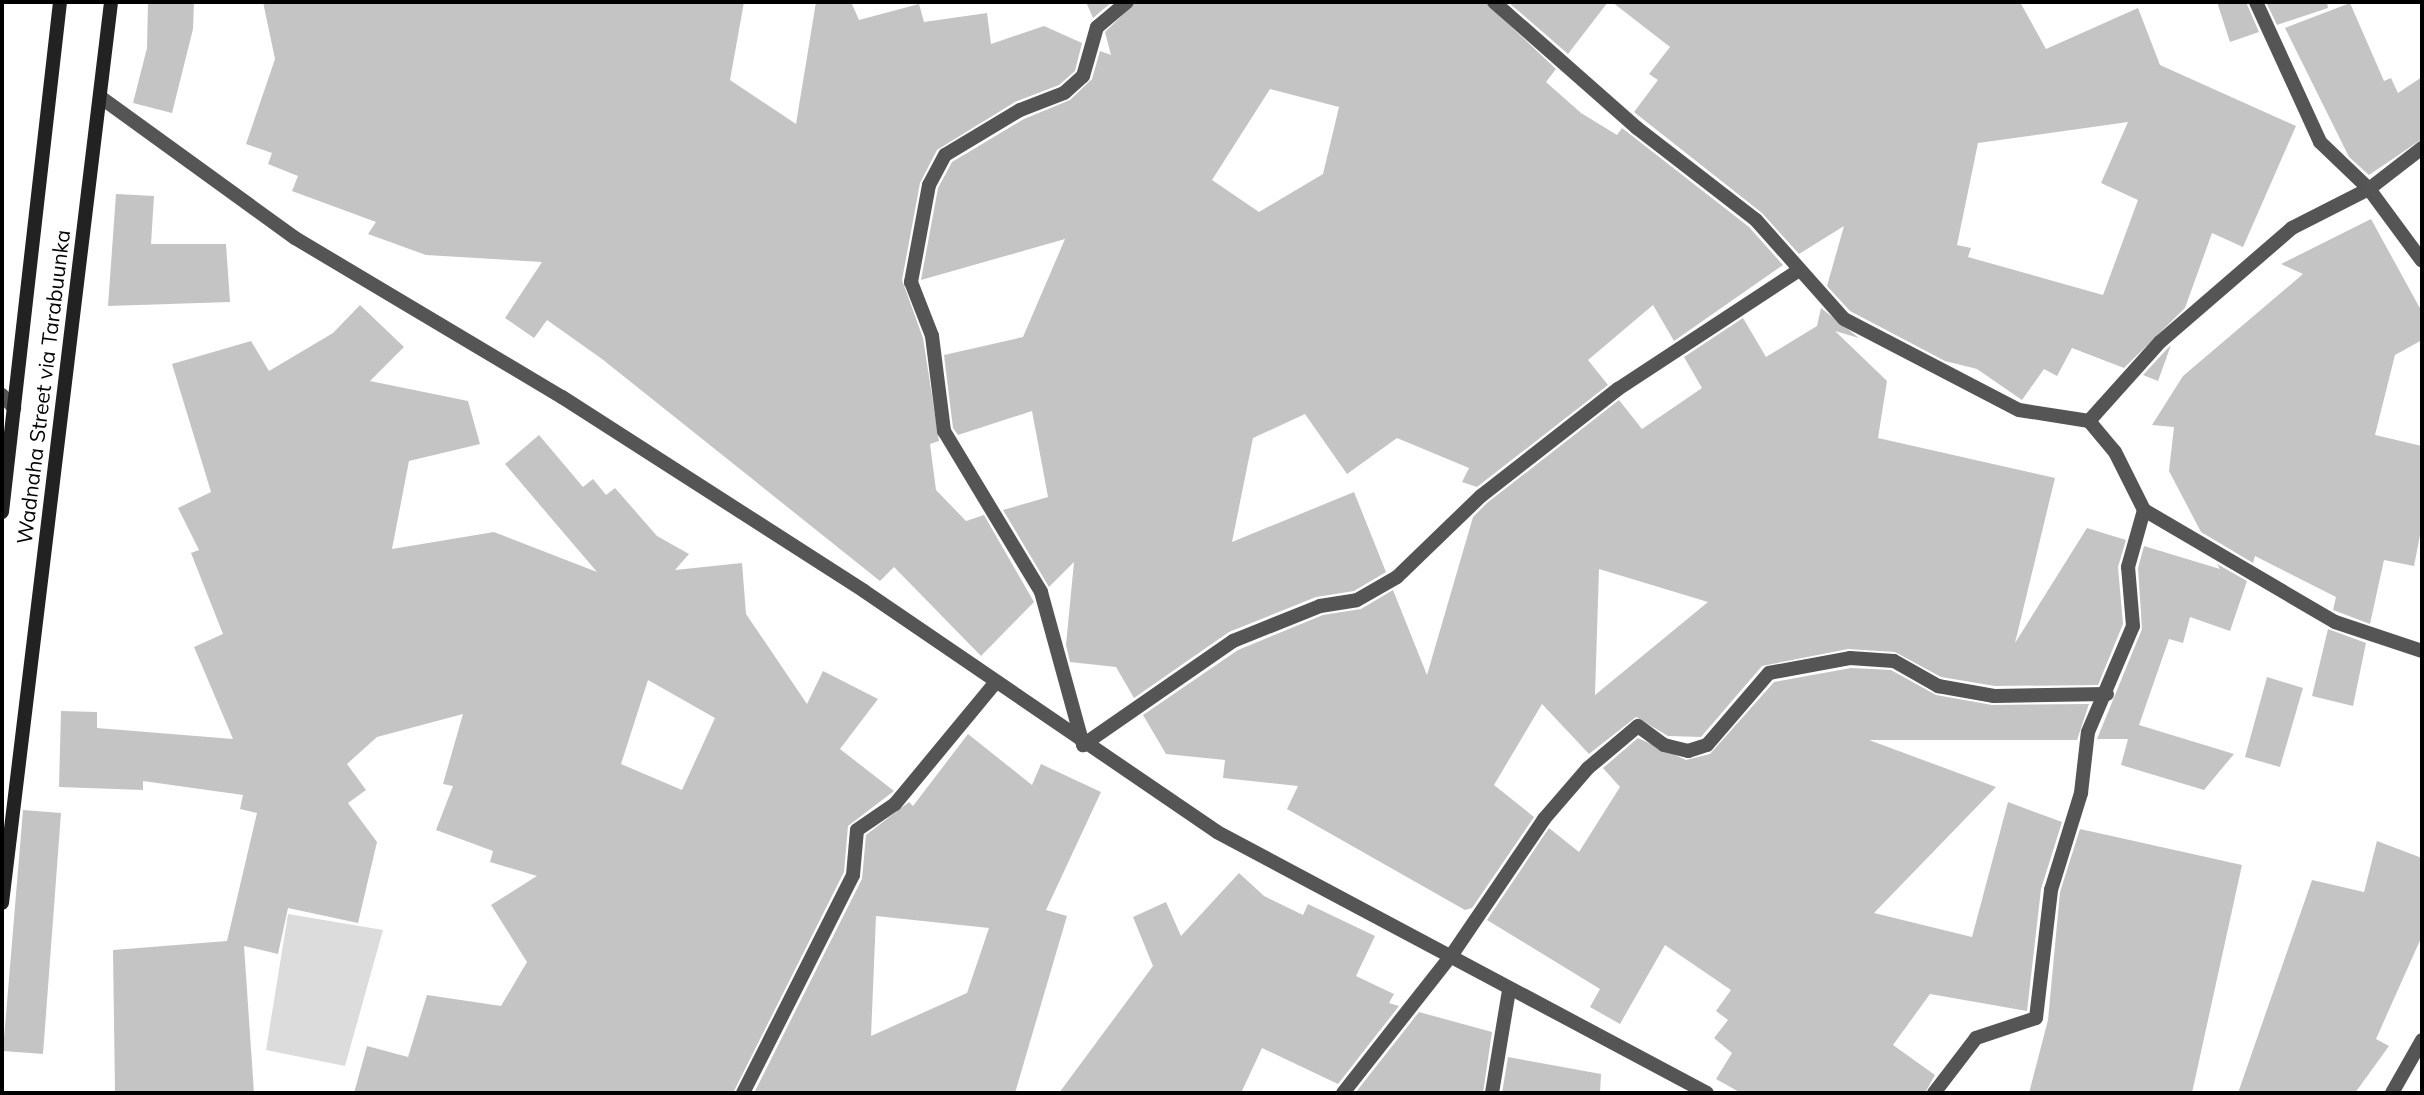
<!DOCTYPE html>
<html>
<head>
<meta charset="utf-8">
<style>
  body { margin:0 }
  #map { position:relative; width:2424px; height:1095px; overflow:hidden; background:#fff; font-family:Mulish,sans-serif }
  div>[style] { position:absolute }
  .green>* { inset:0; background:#dcdcdc }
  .building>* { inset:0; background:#c4c4c4 }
  .minor>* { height:14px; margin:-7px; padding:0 7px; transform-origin:7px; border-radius:7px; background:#555 }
  .secondary>* { height:14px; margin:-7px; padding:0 7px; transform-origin:7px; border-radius:7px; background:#222 }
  span { translate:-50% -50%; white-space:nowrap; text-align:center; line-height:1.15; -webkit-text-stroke:5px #fff; paint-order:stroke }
  .street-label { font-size:21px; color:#000 }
  .frame { position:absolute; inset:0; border:4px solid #000; pointer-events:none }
</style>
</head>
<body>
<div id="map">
  <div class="green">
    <i style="clip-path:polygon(288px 914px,383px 930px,345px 1066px,266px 1050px)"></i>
  </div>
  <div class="building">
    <i style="clip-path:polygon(148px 2px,194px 2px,193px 29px,172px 113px,133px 103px,147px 48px)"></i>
    <i style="clip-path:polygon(263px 2px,744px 2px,730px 80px,796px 124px,816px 2px,851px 2px,859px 20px,919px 4px,924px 22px,987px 13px,991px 44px,1044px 26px,1082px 43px,1075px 71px,1059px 85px,1015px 102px,937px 150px,920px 183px,902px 280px,923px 338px,939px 441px,930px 444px,936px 490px,966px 521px,984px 515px,1034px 602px,981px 656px,894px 567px,880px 581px,602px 359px,547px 320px,534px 338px,505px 318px,542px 262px,426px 255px,368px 234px,376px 222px,292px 191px,298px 176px,268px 164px,272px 153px,246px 144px,275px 59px)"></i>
    <i style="clip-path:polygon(1086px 2px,1112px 2px,1093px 18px)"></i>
    <i style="clip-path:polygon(evenodd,1136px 2px,1485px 2px,1556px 69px,1546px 82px,1581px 113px,1617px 135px,1622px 128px,1749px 227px,1783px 265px,1674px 341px,1653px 305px,1588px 360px,1608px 385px,1477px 487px,1462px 482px,1469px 468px,1397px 438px,1347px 474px,1305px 414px,1253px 438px,1232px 542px,1354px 492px,1386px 572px,1354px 591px,1316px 597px,1229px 632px,1134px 698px,1116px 667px,1070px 662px,1066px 645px,1074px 562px,1049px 587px,1003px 510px,1048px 497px,1032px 411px,958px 435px,953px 428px,944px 355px,1023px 337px,1065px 239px,921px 280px,938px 188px,952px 162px,1024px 119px,1070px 100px,1092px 79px,1100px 51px,1111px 55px,1105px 32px,1136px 2px,1270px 89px,1339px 107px,1323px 174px,1259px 212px,1212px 180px,1270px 89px)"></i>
    <i style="clip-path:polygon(1508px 2px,1608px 2px,1568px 54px)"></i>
    <i style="clip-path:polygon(evenodd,1612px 2px,2020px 2px,2046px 49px,2138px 8px,2160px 65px,2296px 126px,2243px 247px,2212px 233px,2185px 308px,2124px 368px,2072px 348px,2057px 376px,2044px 369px,2022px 400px,1977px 369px,1945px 361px,1850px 311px,1827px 286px,1844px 226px,1799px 254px,1762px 213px,1634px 112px,1658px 80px,1649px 74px,1670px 47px,1612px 2px,2128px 122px,2101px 183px,2138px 200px,2103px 295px,1968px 257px,1971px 248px,1957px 245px,1978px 143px,2128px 122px)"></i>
    <i style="clip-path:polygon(2217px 2px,2246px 2px,2259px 32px,2230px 42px)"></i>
    <i style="clip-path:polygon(2266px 2px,2327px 2px,2328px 8px,2277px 25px)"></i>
    <i style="clip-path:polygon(2350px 3px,2384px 81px,2391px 78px,2398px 93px,2422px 77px,2422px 139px,2369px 175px,2349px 157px,2285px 28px)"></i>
    <i style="clip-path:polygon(116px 194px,154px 196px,151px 244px,226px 244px,230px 302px,108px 306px)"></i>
    <i style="clip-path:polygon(2371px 219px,2422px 312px,2422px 340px,2395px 355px,2375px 435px,2422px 446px,2422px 525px,2414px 566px,2384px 560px,2370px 624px,2333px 610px,2336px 597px,2255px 556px,2253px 563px,2201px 532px,2169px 471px,2174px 427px,2152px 425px,2183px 376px,2303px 274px,2281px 264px)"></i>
    <i style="clip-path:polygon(evenodd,360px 305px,404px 347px,370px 381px,468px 401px,480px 444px,409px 461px,392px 549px,494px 532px,597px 572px,505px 464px,539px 435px,583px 487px,593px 479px,606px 495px,615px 488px,657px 536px,689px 554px,675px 570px,742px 563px,746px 614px,807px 704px,823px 671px,878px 699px,840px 749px,894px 791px,848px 826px,844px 872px,733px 1093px,354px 1093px,367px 1046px,408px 1057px,427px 995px,501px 1006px,527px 962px,491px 905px,537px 876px,490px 862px,493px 851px,436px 830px,453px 786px,443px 784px,463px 714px,377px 737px,347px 764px,366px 790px,348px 803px,377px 842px,358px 923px,288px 908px,278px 954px,244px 946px,254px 1093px,115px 1093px,113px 950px,227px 941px,257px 813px,240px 809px,243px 795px,143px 781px,143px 790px,59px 787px,61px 711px,97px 712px,97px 728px,233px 739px,194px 647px,223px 634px,191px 553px,199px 550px,178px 508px,211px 492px,172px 364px,251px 341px,269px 371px,333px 333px,360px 305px,648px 680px,715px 718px,682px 790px,621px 764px,648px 680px)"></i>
    <i style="clip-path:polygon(evenodd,1821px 308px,1859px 338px,1835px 331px,1887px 381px,1878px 438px,2055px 478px,2015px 643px,2087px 528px,2126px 540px,2118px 567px,2123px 624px,2098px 685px,1995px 686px,1941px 677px,1895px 652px,1848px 649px,1762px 666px,1701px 737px,1668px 736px,1636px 717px,1589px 754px,1542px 704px,1494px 785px,1534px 817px,1472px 908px,1465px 910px,1287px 809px,1298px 786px,1223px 778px,1225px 760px,1166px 754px,1143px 715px,1238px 650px,1323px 615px,1361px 609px,1393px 590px,1427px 675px,1473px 517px,1487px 503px,1619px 400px,1642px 429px,1702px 388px,1684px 357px,1743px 318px,1766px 357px,1817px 326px,1821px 308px,1599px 569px,1708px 602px,1595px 695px,1599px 569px)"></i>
    <i style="clip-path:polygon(2171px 345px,2158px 381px,2143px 375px,2167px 349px)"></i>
    <i style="clip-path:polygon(2144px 546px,2220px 569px,2217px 564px,2247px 581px,2230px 631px,2190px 617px,2183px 643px,2169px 639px,2139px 725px,2234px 754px,2204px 790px,2121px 765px,2128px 739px,2097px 739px,2142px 629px,2138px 568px)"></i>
    <i style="clip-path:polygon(2328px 629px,2366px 643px,2353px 706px,2312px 696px)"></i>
    <i style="clip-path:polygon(1851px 668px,1891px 670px,1936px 695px,1992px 705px,2089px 704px,2077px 740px,1869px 740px,1996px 787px,1874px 913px,1972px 937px,2008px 802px,2062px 822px,2041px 889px,2027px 1011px,1930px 994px,1893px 1045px,1935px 1075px,1925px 1093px,1741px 1093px,1716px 1079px,1732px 1053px,1714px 1038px,1728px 1020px,1716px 1011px,1731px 990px,1665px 945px,1620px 1024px,1590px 1007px,1600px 989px,1487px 920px,1549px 828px,1579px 852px,1620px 787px,1603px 768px,1638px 738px,1686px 760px,1710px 754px,1774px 682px)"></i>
    <i style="clip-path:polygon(2267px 677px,2303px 688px,2280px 767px,2245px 757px)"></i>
    <i style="clip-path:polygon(evenodd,968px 734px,1032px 785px,1041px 764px,1101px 792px,1046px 910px,1067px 916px,1015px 1093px,754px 1093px,862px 879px,866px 835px,909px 802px,913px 806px,968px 734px,876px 916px,989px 928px,967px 993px,871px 1036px,876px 916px)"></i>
    <i style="clip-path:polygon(23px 810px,61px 813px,43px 1054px,3px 1051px)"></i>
    <i style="clip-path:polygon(2080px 829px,2242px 865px,2192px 1093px,2029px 1093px,2048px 1020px,2060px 892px)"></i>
    <i style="clip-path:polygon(2377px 841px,2422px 858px,2422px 936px,2376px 1039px,2389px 1046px,2355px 1093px,2238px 1093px,2312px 880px,2364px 892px)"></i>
    <i style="clip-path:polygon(1239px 873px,1264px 896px,1303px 915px,1308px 904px,1375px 936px,1356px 976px,1394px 994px,1389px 1003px,1399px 1006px,1338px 1084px,1262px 1048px,1241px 1093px,1059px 1093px,1153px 966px,1133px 917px,1166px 902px,1181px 936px)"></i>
    <i style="clip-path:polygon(1419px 1012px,1492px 1032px,1483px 1093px,1356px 1092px)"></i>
    <i style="clip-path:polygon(1508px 1057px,1601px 1074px,1600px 1093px,1502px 1093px)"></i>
  </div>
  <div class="minor">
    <i style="left:1127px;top:2px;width:39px;rotate:140deg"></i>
    <i style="left:1097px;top:27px;width:51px;rotate:105.9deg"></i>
    <i style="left:1083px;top:76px;width:25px;rotate:138deg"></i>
    <i style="left:1064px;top:93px;width:47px;rotate:158.9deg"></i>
    <i style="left:1020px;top:110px;width:87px;rotate:149deg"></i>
    <i style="left:945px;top:155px;width:34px;rotate:118deg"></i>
    <i style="left:929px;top:185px;width:99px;rotate:100.5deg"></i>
    <i style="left:911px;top:282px;width:58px;rotate:68.7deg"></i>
    <i style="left:932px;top:336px;width:96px;rotate:82.8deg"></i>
    <i style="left:944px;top:431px;width:188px;rotate:58.9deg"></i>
    <i style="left:1041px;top:592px;width:159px;rotate:74.6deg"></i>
    <i style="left:1083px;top:745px;width:183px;rotate:-34.7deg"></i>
    <i style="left:1233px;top:641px;width:94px;rotate:-21.9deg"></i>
    <i style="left:1320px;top:606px;width:37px;rotate:-9deg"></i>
    <i style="left:1357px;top:600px;width:46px;rotate:-29.9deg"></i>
    <i style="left:1397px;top:577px;width:117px;rotate:-44deg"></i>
    <i style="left:1481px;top:496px;width:174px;rotate:-38deg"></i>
    <i style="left:1618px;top:389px;width:217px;rotate:-33.3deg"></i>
    <i style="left:1494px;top:2px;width:191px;rotate:41.4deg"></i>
    <i style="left:1637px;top:128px;width:150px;rotate:37.7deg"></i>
    <i style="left:1756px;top:220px;width:132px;rotate:48.4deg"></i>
    <i style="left:1844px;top:319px;width:197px;rotate:27.5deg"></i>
    <i style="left:2019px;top:410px;width:71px;rotate:8.9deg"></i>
    <i style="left:2089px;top:421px;width:40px;rotate:50deg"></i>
    <i style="left:2115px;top:452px;width:65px;rotate:63.4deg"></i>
    <i style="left:2144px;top:510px;width:221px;rotate:30.4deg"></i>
    <i style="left:2335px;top:622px;width:92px;rotate:18.4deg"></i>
    <i style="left:2256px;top:2px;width:154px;rotate:65.4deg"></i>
    <i style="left:2320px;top:142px;width:68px;rotate:43.8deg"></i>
    <i style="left:2369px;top:189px;width:89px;rotate:53.6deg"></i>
    <i style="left:103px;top:99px;width:237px;rotate:35.9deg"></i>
    <i style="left:295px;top:238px;width:311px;rotate:30.8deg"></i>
    <i style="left:562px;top:397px;width:359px;rotate:32.7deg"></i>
    <i style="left:864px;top:591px;width:427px;rotate:34.3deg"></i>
    <i style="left:1217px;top:832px;width:555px;rotate:28.04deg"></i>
    <i style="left:2px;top:395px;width:18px;rotate:47deg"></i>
    <i style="left:2089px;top:421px;width:106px;rotate:-48.1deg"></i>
    <i style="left:2160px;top:342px;width:174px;rotate:-40.8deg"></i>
    <i style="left:2292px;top:228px;width:86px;rotate:-26.9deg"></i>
    <i style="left:2369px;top:189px;width:67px;rotate:-37.7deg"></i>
    <i style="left:743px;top:1093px;width:244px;rotate:-63.2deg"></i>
    <i style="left:853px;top:875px;width:45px;rotate:-84.9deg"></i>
    <i style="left:857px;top:830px;width:46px;rotate:-34.4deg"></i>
    <i style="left:895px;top:804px;width:157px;rotate:-50.4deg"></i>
    <i style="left:1343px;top:1093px;width:174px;rotate:-51.8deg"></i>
    <i style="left:1451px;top:956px;width:166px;rotate:-55.8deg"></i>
    <i style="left:1544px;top:819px;width:67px;rotate:-49.2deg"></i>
    <i style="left:1588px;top:768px;width:65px;rotate:-40deg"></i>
    <i style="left:1638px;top:726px;width:32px;rotate:36deg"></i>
    <i style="left:1664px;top:745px;width:25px;rotate:14deg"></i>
    <i style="left:1688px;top:751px;width:20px;rotate:-18deg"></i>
    <i style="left:1707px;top:745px;width:95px;rotate:-49.3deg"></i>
    <i style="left:1769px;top:673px;width:82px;rotate:-10.5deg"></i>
    <i style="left:1850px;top:658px;width:44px;rotate:3.9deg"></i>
    <i style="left:1894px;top:661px;width:51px;rotate:29.6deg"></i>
    <i style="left:1938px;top:686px;width:57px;rotate:10.1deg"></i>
    <i style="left:1994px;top:696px;width:113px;rotate:-1deg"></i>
    <i style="left:1492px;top:1093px;width:104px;rotate:-80.6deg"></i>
    <i style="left:1934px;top:1093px;width:69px;rotate:-52.6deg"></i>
    <i style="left:1976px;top:1038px;width:63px;rotate:-18.4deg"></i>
    <i style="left:2036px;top:1018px;width:129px;rotate:-83.3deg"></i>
    <i style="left:2051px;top:890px;width:102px;rotate:-72.8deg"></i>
    <i style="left:2081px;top:793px;width:61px;rotate:-83.5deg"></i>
    <i style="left:2088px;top:732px;width:115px;rotate:-67deg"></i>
    <i style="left:2133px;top:626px;width:59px;rotate:-94.8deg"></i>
    <i style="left:2128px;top:567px;width:59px;rotate:-74.3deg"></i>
    <i style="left:2392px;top:1093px;width:61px;rotate:-60.5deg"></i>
  </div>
  <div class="secondary">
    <i style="left:2px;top:512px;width:513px;rotate:-83.51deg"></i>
    <i style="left:2px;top:903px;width:908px;rotate:-83.1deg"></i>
  </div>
  <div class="street-label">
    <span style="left:43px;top:387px;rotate:-83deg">Wadnaha Street via Tarabuunka</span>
  </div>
  <div class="frame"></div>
</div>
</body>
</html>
